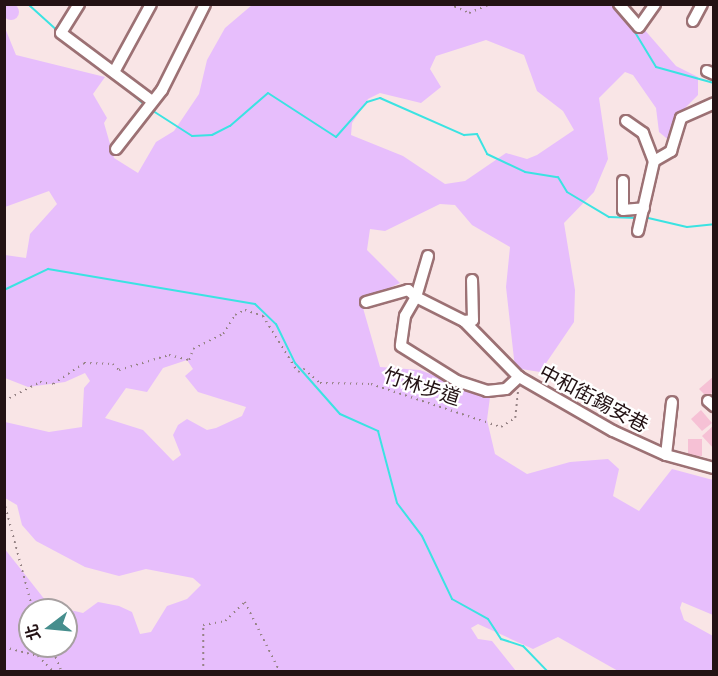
<!DOCTYPE html>
<html>
<head>
<meta charset="utf-8">
<style>
  body { margin:0 }
  #map { position:relative; width:718px; height:676px; overflow:hidden; background:#f9e5e6; font-family:"Exo 2","Noto Sans TC",sans-serif }
  div>[style] { position:absolute }
  .green>* { inset:0; background:#e7befc }
  .round { border-radius:50% }
  .stream>* { height:2px; margin:-1px; padding:0 1px; transform-origin:1px; border-radius:1px; background:#3be3e2 }
  .building>* { inset:0; background:#f6c1d5 }
  .path>* { height:1.5px; margin-top:-0.75px; transform-origin:0; background:repeating-linear-gradient(90deg,#968385 0 1.5px,transparent 0 6px) }
  .roads { filter:drop-shadow(2px 0 #9c7174) drop-shadow(-2px 0 #9c7174) drop-shadow(0 2px #9c7174) drop-shadow(0 -2px #9c7174) }
  .minor>* { height:10px; margin:-5px; padding:0 5px; transform-origin:5px; border-radius:5px; background:#fff }
  span { translate:-50% -50%; white-space:nowrap; text-align:center; line-height:1.15; -webkit-text-stroke:4.5px #fff; paint-order:stroke }
  .street-label { font-size:20px; color:#231214 }
  .frame { position:absolute; inset:0; border:6px solid #231214; pointer-events:none }
  .north { position:absolute; left:18px; top:598px; width:60px; height:60px; box-sizing:border-box; background:#fff; border:2px solid #a7a0a1; border-radius:50%; rotate:254deg; font-size:16px; font-weight:700; line-height:24px; text-align:center; color:#231214 }
  .north::after { content:''; display:block; margin:auto; width:21px; height:27px; background:#468e8d; clip-path:polygon(50% 0,100% 100%,50% 72%,0 100%) }
</style>
</head>
<body>
<div id="map">
  <div class="green">
    <i class="round" style="left:3px;top:4px;width:16px;height:16px"></i>
    <i style="clip-path:polygon(evenodd,252px 5px,623px 5px,676px 66px,698px 77px,698px 95px,684px 109px,671px 142px,659px 132px,656px 108px,633px 75px,625px 72px,599px 98px,608px 159px,594px 192px,564px 223px,575px 290px,574px 322px,540px 372px,515px 368px,506px 287px,510px 247px,472px 225px,455px 205px,440px 204px,385px 231px,370px 229px,367px 250px,400px 283px,361px 301px,380px 367px,420px 370px,490px 397px,487px 420px,495px 454px,527px 474px,570px 462px,608px 459px,619px 469px,613px 496px,639px 511px,672px 469px,713px 480px,713px 615px,682px 602px,680px 608px,684px 620px,713px 636px,713px 671px,618px 671px,558px 637px,533px 649px,478px 624px,471px 628px,478px 639px,492px 641px,516px 671px,5px 671px,4px 548px,49px 605px,83px 613px,98px 602px,119px 606px,132px 612px,140px 634px,151px 632px,167px 606px,187px 599px,201px 585px,193px 578px,146px 569px,119px 576px,85px 567px,36px 541px,22px 525px,17px 505px,5px 498px,5px 422px,49px 432px,82px 427px,84px 388px,90px 381px,85px 373px,65px 382px,28px 387px,5px 378px,5px 255px,26px 258px,30px 234px,57px 204px,49px 191px,5px 207px,5px 28px,16px 55px,105px 77px,93px 94px,107px 118px,104px 123px,114px 158px,138px 173px,156px 142px,174px 131px,199px 94px,207px 60px,225px 28px,252px 5px,486px 40px,524px 55px,537px 91px,563px 111px,574px 130px,537px 155px,527px 159px,506px 153px,465px 181px,445px 184px,403px 156px,351px 135px,352px 123px,368px 99px,380px 93px,421px 103px,441px 87px,430px 69px,436px 56px,486px 40px,252px 5px,187px 360px,193px 369px,185px 376px,198px 392px,246px 407px,242px 416px,216px 428px,207px 430px,187px 419px,178px 425px,173px 435px,181px 455px,173px 461px,143px 430px,105px 418px,126px 388px,147px 392px,163px 368px,187px 360px,252px 5px,30px 610px,66px 610px,66px 646px,30px 646px,30px 610px)"></i>
  </div>
  <div class="stream">
    <i style="left:19px;top:5px;width:10px"></i>
    <i style="left:29px;top:5px;width:38px;rotate:42deg"></i>
    <i style="left:630px;top:24px;width:50px;rotate:58.8deg"></i>
    <i style="left:656px;top:67px;width:60px;rotate:15.4deg"></i>
    <i style="left:123px;top:86px;width:30px;rotate:41deg"></i>
    <i style="left:150px;top:109px;width:50px;rotate:32.7deg"></i>
    <i style="left:192px;top:136px;width:20px;rotate:-3deg"></i>
    <i style="left:212px;top:135px;width:20px;rotate:-27deg"></i>
    <i style="left:230px;top:126px;width:50px;rotate:-41deg"></i>
    <i style="left:268px;top:93px;width:81px;rotate:32.9deg"></i>
    <i style="left:336px;top:137px;width:47px;rotate:-48.5deg"></i>
    <i style="left:367px;top:102px;width:14px;rotate:-17deg"></i>
    <i style="left:380px;top:98px;width:92px;rotate:23.8deg"></i>
    <i style="left:464px;top:135px;width:13px;rotate:-4deg"></i>
    <i style="left:477px;top:134px;width:22px;rotate:63deg"></i>
    <i style="left:487px;top:154px;width:42px;rotate:25.3deg"></i>
    <i style="left:525px;top:172px;width:33px;rotate:9deg"></i>
    <i style="left:558px;top:177px;width:17px;rotate:59deg"></i>
    <i style="left:567px;top:192px;width:49px;rotate:30.8deg"></i>
    <i style="left:609px;top:217px;width:29px;rotate:2deg"></i>
    <i style="left:644px;top:217px;width:44px;rotate:13.1deg"></i>
    <i style="left:687px;top:227px;width:27px;rotate:-6deg"></i>
    <i style="left:4px;top:290px;width:49px;rotate:-25.5deg"></i>
    <i style="left:48px;top:269px;width:210px;rotate:9.6deg"></i>
    <i style="left:255px;top:304px;width:29px;rotate:44deg"></i>
    <i style="left:276px;top:324px;width:43px;rotate:64deg"></i>
    <i style="left:295px;top:363px;width:68px;rotate:48.6deg"></i>
    <i style="left:340px;top:414px;width:42px;rotate:24.1deg"></i>
    <i style="left:378px;top:431px;width:74px;rotate:75.2deg"></i>
    <i style="left:397px;top:503px;width:41px;rotate:52.9deg"></i>
    <i style="left:422px;top:536px;width:70px;rotate:64.5deg"></i>
    <i style="left:452px;top:599px;width:41px;rotate:29.1deg"></i>
    <i style="left:488px;top:619px;width:24px;rotate:57deg"></i>
    <i style="left:501px;top:639px;width:23px;rotate:18deg"></i>
    <i style="left:523px;top:646px;width:36px;rotate:46deg"></i>
    <i style="left:597px;top:672px;width:13px"></i>
    <i style="left:617px;top:672px;width:22px"></i>
  </div>
  <div class="building">
    <i style="clip-path:polygon(714px 376px,714px 391px,707px 397px,699px 389px)"></i>
    <i style="clip-path:polygon(701px 410px,712px 423px,702px 431px,691px 419px)"></i>
    <i style="clip-path:polygon(714px 425px,714px 449px,702px 436px)"></i>
    <i style="clip-path:polygon(688px 439px,702px 439px,702px 456px,688px 456px)"></i>
  </div>
  <div class="path">
    <i style="left:449px;top:4px;width:22px;rotate:24deg"></i>
    <i style="left:469px;top:13px;width:23px;rotate:-23deg"></i>
    <i style="left:4px;top:401px;width:41px;rotate:-27.8deg"></i>
    <i style="left:40px;top:382px;width:13px;rotate:9deg"></i>
    <i style="left:53px;top:384px;width:37px;rotate:-34deg"></i>
    <i style="left:84px;top:363px;width:29px;rotate:2deg"></i>
    <i style="left:113px;top:364px;width:8px;rotate:45deg"></i>
    <i style="left:119px;top:370px;width:52px;rotate:-16.7deg"></i>
    <i style="left:169px;top:355px;width:21px;rotate:14deg"></i>
    <i style="left:189px;top:360px;width:12px;rotate:-70deg"></i>
    <i style="left:193px;top:349px;width:34px;rotate:-27deg"></i>
    <i style="left:223px;top:334px;width:22px;rotate:-58deg"></i>
    <i style="left:235px;top:315px;width:11px;rotate:-27deg"></i>
    <i style="left:245px;top:310px;width:19px;rotate:18deg"></i>
    <i style="left:263px;top:316px;width:66px;rotate:58deg"></i>
    <i style="left:298px;top:372px;width:7px;rotate:-27deg"></i>
    <i style="left:304px;top:369px;width:21px;rotate:41deg"></i>
    <i style="left:320px;top:383px;width:51px;rotate:1.1deg"></i>
    <i style="left:371px;top:384px;width:137px;rotate:18.3deg"></i>
    <i style="left:501px;top:427px;width:17px;rotate:-33deg"></i>
    <i style="left:515px;top:418px;width:28px;rotate:-84deg"></i>
    <i style="left:4px;top:501px;width:113px;rotate:75.1deg"></i>
    <i style="left:51px;top:646px;width:28px;rotate:67deg"></i>
    <i style="left:4px;top:647px;width:35px;rotate:15deg"></i>
    <i style="left:38px;top:656px;width:23px;rotate:45deg"></i>
    <i style="left:203px;top:672px;width:47px;rotate:-90deg"></i>
    <i style="left:203px;top:625px;width:22px;rotate:-10deg"></i>
    <i style="left:225px;top:621px;width:28px;rotate:-44deg"></i>
    <i style="left:245px;top:602px;width:78px;rotate:63.4deg"></i>
  </div>
  <div class="roads">
    <div class="minor">
      <i style="left:79px;top:4px;width:34px;rotate:122deg"></i>
      <i style="left:61px;top:33px;width:114px;rotate:36.8deg"></i>
      <i style="left:619px;top:4px;width:30px;rotate:49deg"></i>
      <i style="left:639px;top:27px;width:28px;rotate:-55deg"></i>
      <i style="left:693px;top:21px;width:19px;rotate:-62deg"></i>
      <i style="left:707px;top:71px;width:8px;rotate:23deg"></i>
      <i style="left:114px;top:72px;width:77px;rotate:-61.4deg"></i>
      <i style="left:626px;top:121px;width:21px;rotate:35deg"></i>
      <i style="left:643px;top:133px;width:30px;rotate:69deg"></i>
      <i style="left:654px;top:161px;width:20px;rotate:-30deg"></i>
      <i style="left:671px;top:151px;width:34px;rotate:-73deg"></i>
      <i style="left:681px;top:118px;width:36px;rotate:-24deg"></i>
      <i style="left:116px;top:149px;width:75px;rotate:-52.1deg"></i>
      <i style="left:162px;top:90px;width:96px;rotate:-63.4deg"></i>
      <i style="left:623px;top:181px;width:29px;rotate:90deg"></i>
      <i style="left:623px;top:210px;width:21px;rotate:-5deg"></i>
      <i style="left:638px;top:231px;width:72px;rotate:-77.1deg"></i>
      <i style="left:428px;top:256px;width:43px;rotate:106.3deg"></i>
      <i style="left:416px;top:297px;width:54px;rotate:26.6deg"></i>
      <i style="left:464px;top:321px;width:78px;rotate:45.5deg"></i>
      <i style="left:366px;top:302px;width:44px;rotate:-15.9deg"></i>
      <i style="left:408px;top:290px;width:11px;rotate:41deg"></i>
      <i style="left:416px;top:297px;width:22px;rotate:120deg"></i>
      <i style="left:405px;top:316px;width:30px;rotate:98deg"></i>
      <i style="left:401px;top:346px;width:66px;rotate:32deg"></i>
      <i style="left:457px;top:381px;width:32px;rotate:18deg"></i>
      <i style="left:487px;top:391px;width:19px;rotate:-6deg"></i>
      <i style="left:506px;top:389px;width:18px;rotate:-43deg"></i>
      <i style="left:519px;top:377px;width:108px;rotate:29.9deg"></i>
      <i style="left:613px;top:431px;width:58px;rotate:24.4deg"></i>
      <i style="left:666px;top:455px;width:50px;rotate:15.2deg"></i>
      <i style="left:464px;top:321px;width:9px;rotate:-6deg"></i>
      <i style="left:473px;top:320px;width:40px;rotate:-91.4deg"></i>
      <i style="left:708px;top:401px;width:8px;rotate:40deg"></i>
      <i style="left:666px;top:455px;width:53px;rotate:-83.5deg"></i>
    </div>
  </div>
  <div class="street-label">
    <span style="left:422px;top:386px;rotate:18deg">竹林步道</span>
    <span style="left:594px;top:398px;rotate:28deg">中和街錫安巷</span>
  </div>
  <div class="frame"></div>
  <div class="north">北</div>
</div>
</body>
</html>
